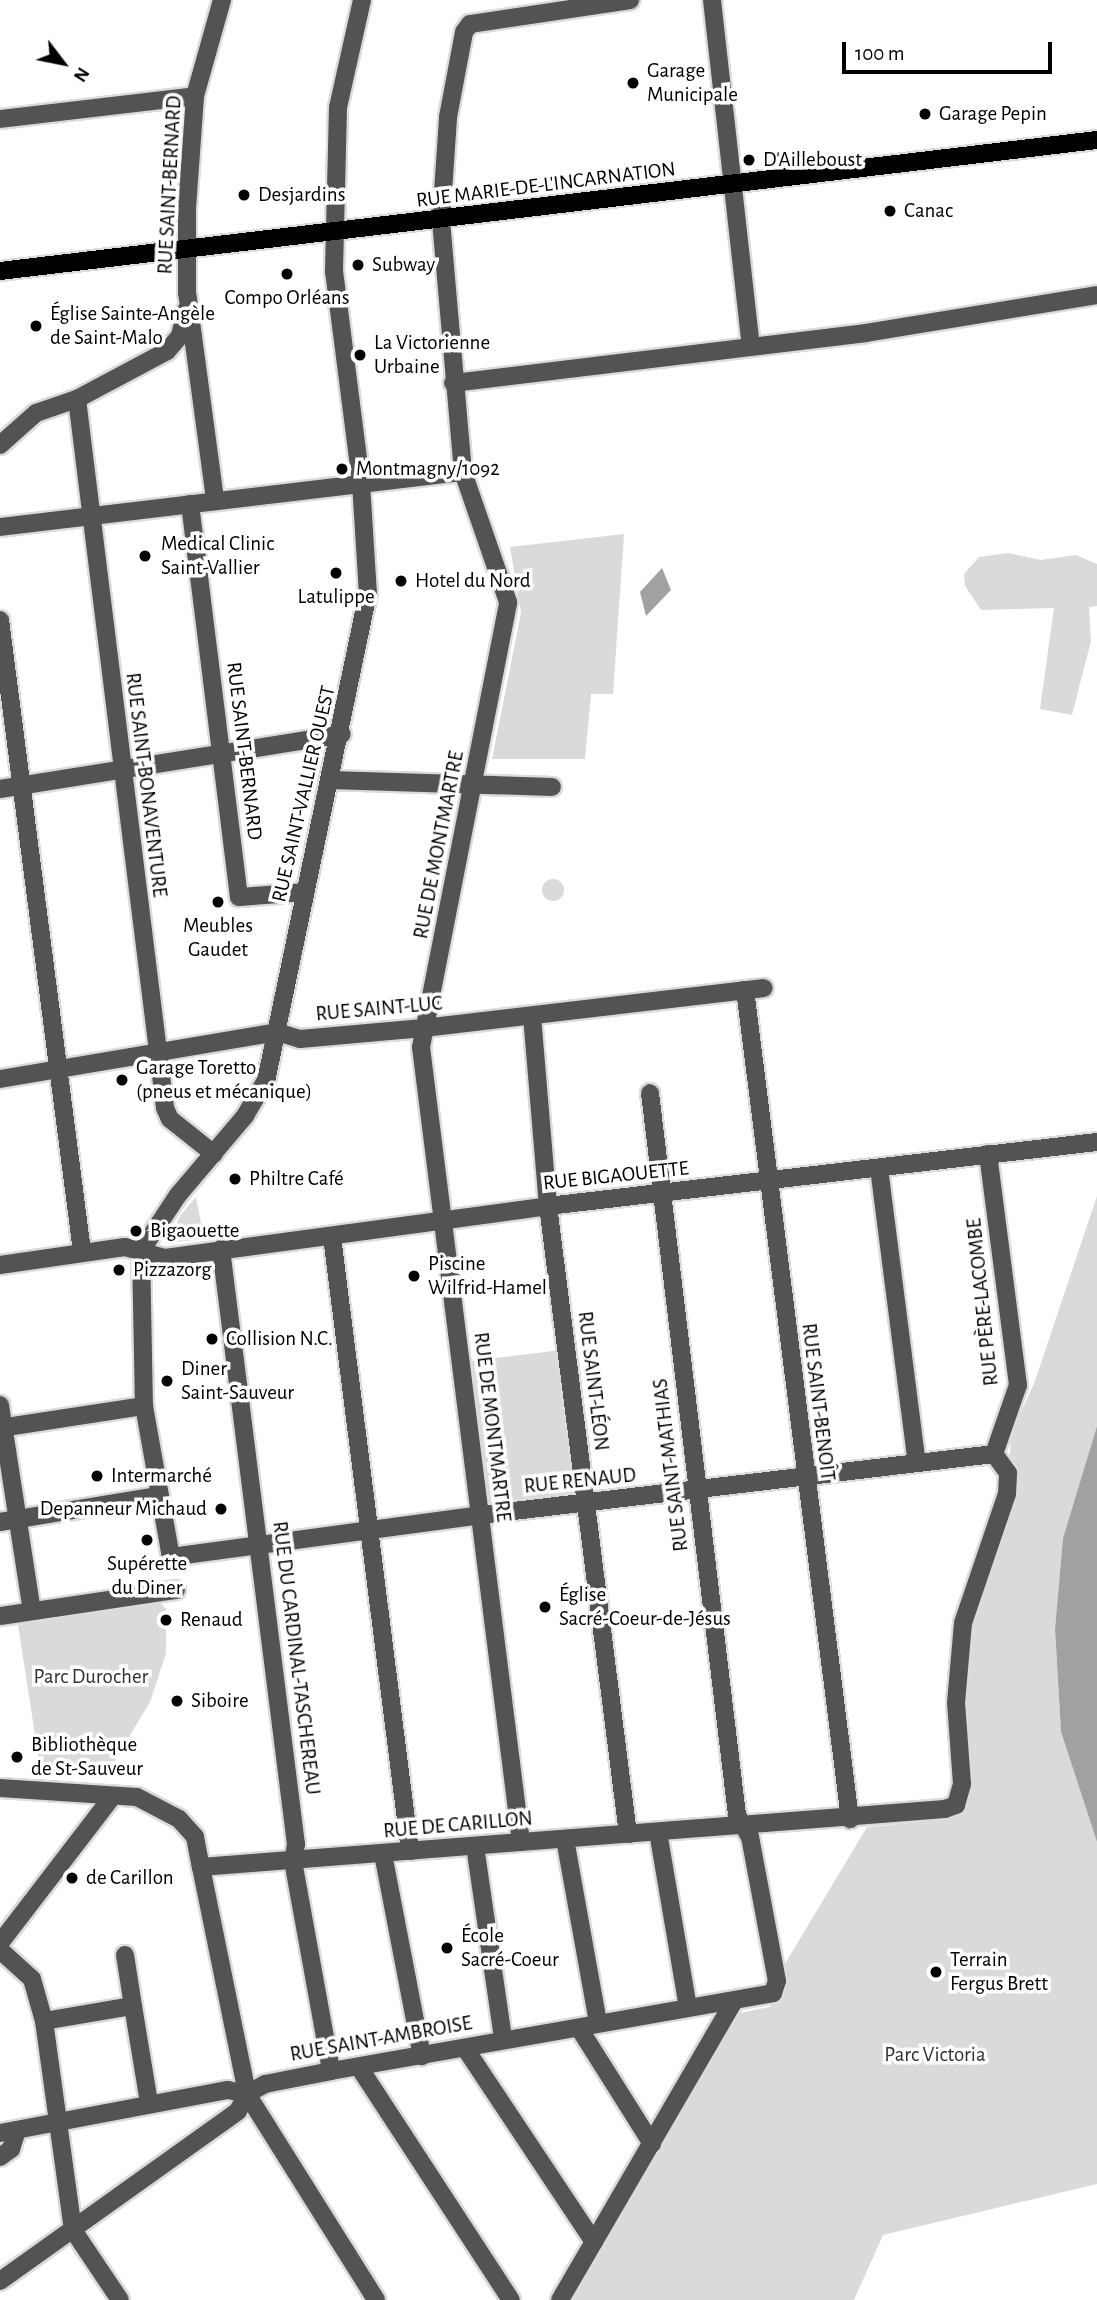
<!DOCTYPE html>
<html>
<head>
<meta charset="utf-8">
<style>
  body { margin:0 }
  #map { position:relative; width:1097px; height:2300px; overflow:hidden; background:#fff; font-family:"Alegreya Sans",sans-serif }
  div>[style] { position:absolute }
  .green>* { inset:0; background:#dadada }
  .round { border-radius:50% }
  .water>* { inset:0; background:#a1a1a1 }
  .roads { filter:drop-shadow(2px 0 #dbdbdb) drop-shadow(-2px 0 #dbdbdb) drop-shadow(0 2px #dbdbdb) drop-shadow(0 -2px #dbdbdb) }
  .minor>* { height:18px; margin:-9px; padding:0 9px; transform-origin:9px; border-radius:9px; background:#535353 }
  .major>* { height:18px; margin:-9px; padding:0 9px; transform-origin:9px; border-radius:9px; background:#000 }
  .dots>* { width:19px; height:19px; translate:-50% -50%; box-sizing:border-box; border:4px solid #fff; border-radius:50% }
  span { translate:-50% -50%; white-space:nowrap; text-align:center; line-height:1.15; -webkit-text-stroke:7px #fff; paint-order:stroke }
  .poi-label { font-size:21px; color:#000 }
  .left { translate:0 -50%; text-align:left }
  .right { translate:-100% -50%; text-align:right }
  .street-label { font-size:21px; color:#000 }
  .park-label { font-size:21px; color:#313131 }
  .north { position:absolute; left:28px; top:28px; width:70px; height:70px; -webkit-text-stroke:5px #fff; paint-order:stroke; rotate:122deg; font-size:19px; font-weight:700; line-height:28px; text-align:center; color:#000 }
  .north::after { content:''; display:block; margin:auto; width:24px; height:32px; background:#000; clip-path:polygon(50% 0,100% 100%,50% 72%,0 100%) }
  .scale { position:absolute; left:842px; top:42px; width:210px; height:32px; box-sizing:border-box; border:4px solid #000; border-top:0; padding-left:9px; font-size:21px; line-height:24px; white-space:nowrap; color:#000; -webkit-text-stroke:5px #fff; paint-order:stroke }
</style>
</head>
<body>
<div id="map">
  <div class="green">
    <i style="clip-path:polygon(624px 534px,613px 694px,591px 694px,585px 759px,492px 759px,521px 613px,510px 547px)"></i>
    <i style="clip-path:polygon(1008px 553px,1041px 560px,1076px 555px,1097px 564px,1097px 606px,1089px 607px,1091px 641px,1072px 715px,1040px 709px,1054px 608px,981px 610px,965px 586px,964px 574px,979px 557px)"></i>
    <i class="round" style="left:542px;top:879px;width:22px;height:22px"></i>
    <i style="clip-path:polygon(1097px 1196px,1097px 1426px,1063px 1538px,1055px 1629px,1061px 1732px,1097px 1842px,1097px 2184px,883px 2235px,854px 2300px,571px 2300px,740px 2013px,769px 2007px,784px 1992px,783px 1967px,867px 1827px,943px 1820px,958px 1814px,969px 1800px,972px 1781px,960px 1699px,963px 1658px,1009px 1468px,1011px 1434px,1035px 1381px)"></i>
    <i style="clip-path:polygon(196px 1197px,204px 1239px,166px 1243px,180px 1216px)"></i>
    <i style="clip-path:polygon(561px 1350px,577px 1493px,487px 1503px,471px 1361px)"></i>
    <i style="clip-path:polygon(159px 1601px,166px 1609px,166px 1653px,150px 1702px,105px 1777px,41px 1774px,18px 1625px)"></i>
  </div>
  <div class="water">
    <i style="clip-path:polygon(662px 568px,671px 590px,646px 616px,640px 592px)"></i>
    <i style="clip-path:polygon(1097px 1426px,1097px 1842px,1061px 1732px,1055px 1629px,1063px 1538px)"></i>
  </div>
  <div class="roads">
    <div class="minor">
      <i style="left:362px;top:0;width:110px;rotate:102.6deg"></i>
      <i style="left:338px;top:107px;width:164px;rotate:91.4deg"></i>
      <i style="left:334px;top:271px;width:214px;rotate:82.7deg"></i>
      <i style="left:361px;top:483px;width:110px;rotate:86.4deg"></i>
      <i style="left:368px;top:593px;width:498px;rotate:101.8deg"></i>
      <i style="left:266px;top:1080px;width:42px;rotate:120.3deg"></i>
      <i style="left:245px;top:1116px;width:104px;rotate:130.3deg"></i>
      <i style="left:178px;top:1195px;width:67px;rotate:123.5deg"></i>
      <i style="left:141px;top:1251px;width:155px;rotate:88.9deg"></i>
      <i style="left:144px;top:1406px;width:153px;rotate:79.9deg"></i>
      <i style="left:171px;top:1557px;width:312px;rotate:-7.7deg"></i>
      <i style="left:480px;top:1515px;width:518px;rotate:-6.77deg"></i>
      <i style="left:712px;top:0;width:348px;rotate:83.6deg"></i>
      <i style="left:0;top:119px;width:196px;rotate:-6.7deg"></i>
      <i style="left:453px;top:383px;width:416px;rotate:-6.9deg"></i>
      <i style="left:866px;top:333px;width:234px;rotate:-9.3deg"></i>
      <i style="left:77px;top:399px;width:714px;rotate:82.92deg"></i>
      <i style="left:165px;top:1108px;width:12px;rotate:66deg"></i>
      <i style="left:170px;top:1119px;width:56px;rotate:38.5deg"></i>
      <i style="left:0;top:445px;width:48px;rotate:-41.6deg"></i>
      <i style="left:36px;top:413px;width:43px;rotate:-18.9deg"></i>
      <i style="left:77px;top:399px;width:102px;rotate:-28.1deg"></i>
      <i style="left:167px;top:351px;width:20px;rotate:-49deg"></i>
      <i style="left:180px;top:336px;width:26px;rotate:-77deg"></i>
      <i style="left:215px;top:499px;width:208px;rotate:-97.7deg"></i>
      <i style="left:187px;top:293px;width:85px;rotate:-90deg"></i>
      <i style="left:187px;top:208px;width:112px;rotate:-85.9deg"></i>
      <i style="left:195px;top:96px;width:100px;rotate:-74.3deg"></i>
      <i style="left:190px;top:504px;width:396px;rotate:82.9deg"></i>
      <i style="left:239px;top:897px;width:66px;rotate:-4.3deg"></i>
      <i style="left:0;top:527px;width:466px;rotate:-6.8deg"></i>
      <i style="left:0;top:620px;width:636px;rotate:82.6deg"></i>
      <i style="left:330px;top:780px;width:222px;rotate:1.8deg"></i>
      <i style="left:0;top:789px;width:346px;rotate:-9.1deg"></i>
      <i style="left:745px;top:990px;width:836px;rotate:82.78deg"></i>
      <i style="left:532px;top:1016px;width:191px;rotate:85.2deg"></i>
      <i style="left:548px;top:1206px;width:633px;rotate:82.74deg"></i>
      <i style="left:0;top:1079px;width:281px;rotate:-9.6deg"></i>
      <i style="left:277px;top:1032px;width:24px;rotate:17deg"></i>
      <i style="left:300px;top:1039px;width:124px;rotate:-5.1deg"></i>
      <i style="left:424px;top:1028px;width:342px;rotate:-6.7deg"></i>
      <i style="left:988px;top:1154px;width:233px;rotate:82.6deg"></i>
      <i style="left:1018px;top:1385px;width:73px;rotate:109.2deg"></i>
      <i style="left:879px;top:1168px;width:297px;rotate:82.7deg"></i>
      <i style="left:332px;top:1237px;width:619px;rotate:82.76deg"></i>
      <i style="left:221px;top:1249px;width:600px;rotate:82.82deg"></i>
      <i style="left:296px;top:1844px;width:17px;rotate:100deg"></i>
      <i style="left:293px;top:1861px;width:213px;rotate:79.7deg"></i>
      <i style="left:0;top:1265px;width:126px;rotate:-8.2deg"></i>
      <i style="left:125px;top:1247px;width:41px;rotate:15.4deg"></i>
      <i style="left:165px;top:1258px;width:387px;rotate:-7.7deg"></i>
      <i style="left:548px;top:1206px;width:553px;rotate:-6.65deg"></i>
      <i style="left:0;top:1405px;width:208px;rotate:81.2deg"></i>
      <i style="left:0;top:1428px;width:146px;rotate:-8.7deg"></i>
      <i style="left:0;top:1522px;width:159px;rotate:-9.4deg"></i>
      <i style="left:0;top:1616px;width:178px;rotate:-8.4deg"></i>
      <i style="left:0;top:1788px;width:137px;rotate:3.8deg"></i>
      <i style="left:137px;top:1797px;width:47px;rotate:27.6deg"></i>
      <i style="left:179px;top:1819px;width:24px;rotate:48deg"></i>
      <i style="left:195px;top:1837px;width:31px;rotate:79deg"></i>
      <i style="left:201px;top:1867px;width:746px;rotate:-4.46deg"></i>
      <i style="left:945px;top:1809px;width:12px;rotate:-20deg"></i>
      <i style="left:956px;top:1805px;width:22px;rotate:-74deg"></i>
      <i style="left:962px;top:1784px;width:81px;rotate:-94.2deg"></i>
      <i style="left:956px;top:1703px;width:80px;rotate:-85deg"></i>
      <i style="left:963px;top:1623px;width:136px;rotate:-71.2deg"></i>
      <i style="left:1007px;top:1494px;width:21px;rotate:-87deg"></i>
      <i style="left:1008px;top:1473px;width:24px;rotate:-126deg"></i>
      <i style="left:658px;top:1832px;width:178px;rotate:80.3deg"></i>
      <i style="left:565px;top:1839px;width:187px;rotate:79.8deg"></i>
      <i style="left:521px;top:1842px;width:801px;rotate:-97.17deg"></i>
      <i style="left:421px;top:1047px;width:453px;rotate:-78.9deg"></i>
      <i style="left:508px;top:602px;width:138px;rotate:-109.1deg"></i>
      <i style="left:463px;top:472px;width:252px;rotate:-95deg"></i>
      <i style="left:441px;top:221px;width:104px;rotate:-86.1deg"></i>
      <i style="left:448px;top:117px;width:86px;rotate:-79.3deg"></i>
      <i style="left:464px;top:32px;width:10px;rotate:-53deg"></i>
      <i style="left:470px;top:24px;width:162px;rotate:-8.5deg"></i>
      <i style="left:475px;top:1846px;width:195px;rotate:81.7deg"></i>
      <i style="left:383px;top:1854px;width:206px;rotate:79.1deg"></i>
      <i style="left:201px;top:1867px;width:232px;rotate:78.5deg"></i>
      <i style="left:247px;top:2094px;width:243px;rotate:57.9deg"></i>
      <i style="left:0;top:1943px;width:185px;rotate:-52.5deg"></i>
      <i style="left:0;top:1950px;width:43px;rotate:42.2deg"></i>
      <i style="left:32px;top:1979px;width:44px;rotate:74.1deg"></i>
      <i style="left:44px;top:2021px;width:211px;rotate:82.1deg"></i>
      <i style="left:73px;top:2230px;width:84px;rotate:56.1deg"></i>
      <i style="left:125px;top:1955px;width:52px;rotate:81.1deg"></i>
      <i style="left:44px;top:2021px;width:90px;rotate:-9.6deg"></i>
      <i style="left:133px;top:2006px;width:98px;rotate:80.6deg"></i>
      <i style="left:579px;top:2028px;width:137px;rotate:57.8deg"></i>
      <i style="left:465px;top:2048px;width:233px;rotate:56.4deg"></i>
      <i style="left:359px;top:2067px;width:278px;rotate:56.9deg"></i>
      <i style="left:0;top:2133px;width:232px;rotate:-10.7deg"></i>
      <i style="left:228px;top:2090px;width:19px;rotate:12deg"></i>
      <i style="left:247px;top:2094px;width:21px;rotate:-29deg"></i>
      <i style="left:265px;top:2084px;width:67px;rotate:-11.1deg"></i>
      <i style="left:331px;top:2071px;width:449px;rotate:-10deg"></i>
      <i style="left:773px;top:1993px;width:13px;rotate:-72deg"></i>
      <i style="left:777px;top:1981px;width:147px;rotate:-100.6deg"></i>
      <i style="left:750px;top:1837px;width:26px;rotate:-121deg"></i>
      <i style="left:737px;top:1815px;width:727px;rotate:-96.87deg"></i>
      <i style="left:0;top:2157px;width:14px;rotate:-36deg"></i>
      <i style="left:11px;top:2149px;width:20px;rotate:-72deg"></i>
      <i style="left:0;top:2281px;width:292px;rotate:-35.5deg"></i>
      <i style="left:238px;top:2111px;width:19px;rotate:-62deg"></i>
      <i style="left:560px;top:2300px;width:346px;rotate:-59.8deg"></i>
    </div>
    <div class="major">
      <i style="left:0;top:271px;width:1105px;rotate:-6.81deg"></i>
    </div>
  </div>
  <div class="dots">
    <i style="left:633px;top:83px;background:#000"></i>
    <i style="left:925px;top:114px;background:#000"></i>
    <i style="left:749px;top:160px;background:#000"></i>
    <i style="left:244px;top:195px;background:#000"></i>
    <i style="left:890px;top:211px;background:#000"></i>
    <i style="left:358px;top:265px;background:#000"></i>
    <i style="left:287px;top:274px;background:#000"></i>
    <i style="left:36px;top:326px;background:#000"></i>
    <i style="left:360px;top:355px;background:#000"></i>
    <i style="left:342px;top:469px;background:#000"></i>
    <i style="left:145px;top:556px;background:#000"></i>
    <i style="left:336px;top:573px;background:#000"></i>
    <i style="left:401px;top:581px;background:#000"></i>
    <i style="left:218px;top:902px;background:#000"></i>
    <i style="left:122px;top:1080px;background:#000"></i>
    <i style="left:235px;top:1179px;background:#000"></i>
    <i style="left:136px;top:1231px;background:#000"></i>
    <i style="left:119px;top:1270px;background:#000"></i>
    <i style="left:414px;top:1276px;background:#000"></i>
    <i style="left:212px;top:1339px;background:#000"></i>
    <i style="left:167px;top:1381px;background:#000"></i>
    <i style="left:97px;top:1476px;background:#000"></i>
    <i style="left:221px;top:1509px;background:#000"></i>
    <i style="left:147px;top:1540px;background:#000"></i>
    <i style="left:545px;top:1607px;background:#000"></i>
    <i style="left:166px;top:1620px;background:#000"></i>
    <i style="left:177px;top:1701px;background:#000"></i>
    <i style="left:17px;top:1757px;background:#000"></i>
    <i style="left:72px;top:1878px;background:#000"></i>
    <i style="left:447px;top:1948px;background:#000"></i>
    <i style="left:936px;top:1972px;background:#000"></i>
  </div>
  <div class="poi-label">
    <span class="left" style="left:647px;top:83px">Garage<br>Municipale</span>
    <span class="left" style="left:939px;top:114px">Garage Pepin</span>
    <span class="left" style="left:763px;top:160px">D'Ailleboust</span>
    <span class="left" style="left:258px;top:195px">Desjardins</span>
    <span class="left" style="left:904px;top:211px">Canac</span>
    <span class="left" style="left:372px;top:265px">Subway</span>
    <span style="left:287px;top:298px">Compo Orléans</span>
    <span class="left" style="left:50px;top:326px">Église Sainte-Angèle<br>de Saint-Malo</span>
    <span class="left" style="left:374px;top:355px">La Victorienne<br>Urbaine</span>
    <span class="left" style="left:356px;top:469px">Montmagny/1092</span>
    <span class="left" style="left:161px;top:556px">Medical Clinic<br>Saint-Vallier</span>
    <span class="left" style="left:415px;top:581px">Hotel du Nord</span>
    <span style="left:336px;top:597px">Latulippe</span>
    <span style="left:218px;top:938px">Meubles<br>Gaudet</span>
    <span class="left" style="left:136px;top:1080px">Garage Toretto<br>(pneus et mécanique)</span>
    <span class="left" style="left:249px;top:1179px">Philtre Café</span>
    <span class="left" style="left:150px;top:1231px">Bigaouette</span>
    <span class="left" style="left:428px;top:1276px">Piscine<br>Wilfrid-Hamel</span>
    <span class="left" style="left:133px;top:1270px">Pizzazorg</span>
    <span class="left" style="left:226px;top:1339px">Collision N.C.</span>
    <span class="left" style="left:181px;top:1381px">Diner<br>Saint-Sauveur</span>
    <span class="left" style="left:111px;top:1476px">Intermarché</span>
    <span class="right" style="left:207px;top:1509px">Depanneur Michaud</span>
    <span style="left:147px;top:1576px">Supérette<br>du Diner</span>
    <span class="left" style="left:559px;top:1607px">Église<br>Sacré-Coeur-de-Jésus</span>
    <span class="left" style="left:180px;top:1620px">Renaud</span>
    <span class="left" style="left:191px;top:1701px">Siboire</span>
    <span class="left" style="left:31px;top:1757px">Bibliothèque<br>de St-Sauveur</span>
    <span class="left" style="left:86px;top:1878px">de Carillon</span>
    <span class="left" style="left:461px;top:1948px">École<br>Sacré-Coeur</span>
    <span class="left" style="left:950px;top:1972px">Terrain<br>Fergus Brett</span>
  </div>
  <div class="street-label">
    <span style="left:170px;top:185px;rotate:-87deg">RUE SAINT-BERNARD</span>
    <span style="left:546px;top:185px;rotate:-7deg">RUE MARIE-DE-L'INCARNATION</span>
    <span style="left:244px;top:751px;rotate:83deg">RUE SAINT-BERNARD</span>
    <span style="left:146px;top:785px;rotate:83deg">RUE SAINT-BONAVENTURE</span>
    <span style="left:304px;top:794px;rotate:-77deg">RUE SAINT-VALLIER OUEST</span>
    <span style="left:439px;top:845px;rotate:-79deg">RUE DE MONTMARTRE</span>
    <span style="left:379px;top:1009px;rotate:-5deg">RUE SAINT-LUC</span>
    <span style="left:616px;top:1176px;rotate:-6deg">RUE BIGAOUETTE</span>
    <span style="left:983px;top:1302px;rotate:-96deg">RUE PÈRE-LACOMBE</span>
    <span style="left:593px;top:1381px;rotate:83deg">RUE SAINT-LÉON</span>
    <span style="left:818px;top:1402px;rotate:83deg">RUE SAINT-BENOÎT</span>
    <span style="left:492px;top:1427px;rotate:83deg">RUE DE MONTMARTRE</span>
    <span style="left:671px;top:1465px;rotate:-97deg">RUE SAINT-MATHIAS</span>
    <span style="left:580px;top:1481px;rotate:-6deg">RUE RENAUD</span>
    <span style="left:296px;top:1658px;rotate:83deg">RUE DU CARDINAL-TASCHEREAU</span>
    <span style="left:458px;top:1825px;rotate:-5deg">RUE DE CARILLON</span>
    <span style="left:381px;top:2039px;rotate:-10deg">RUE SAINT-AMBROISE</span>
  </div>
  <div class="park-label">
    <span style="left:91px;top:1677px">Parc Durocher</span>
    <span style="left:935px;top:2055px">Parc Victoria</span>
  </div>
  <div class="north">N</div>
  <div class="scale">100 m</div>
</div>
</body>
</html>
